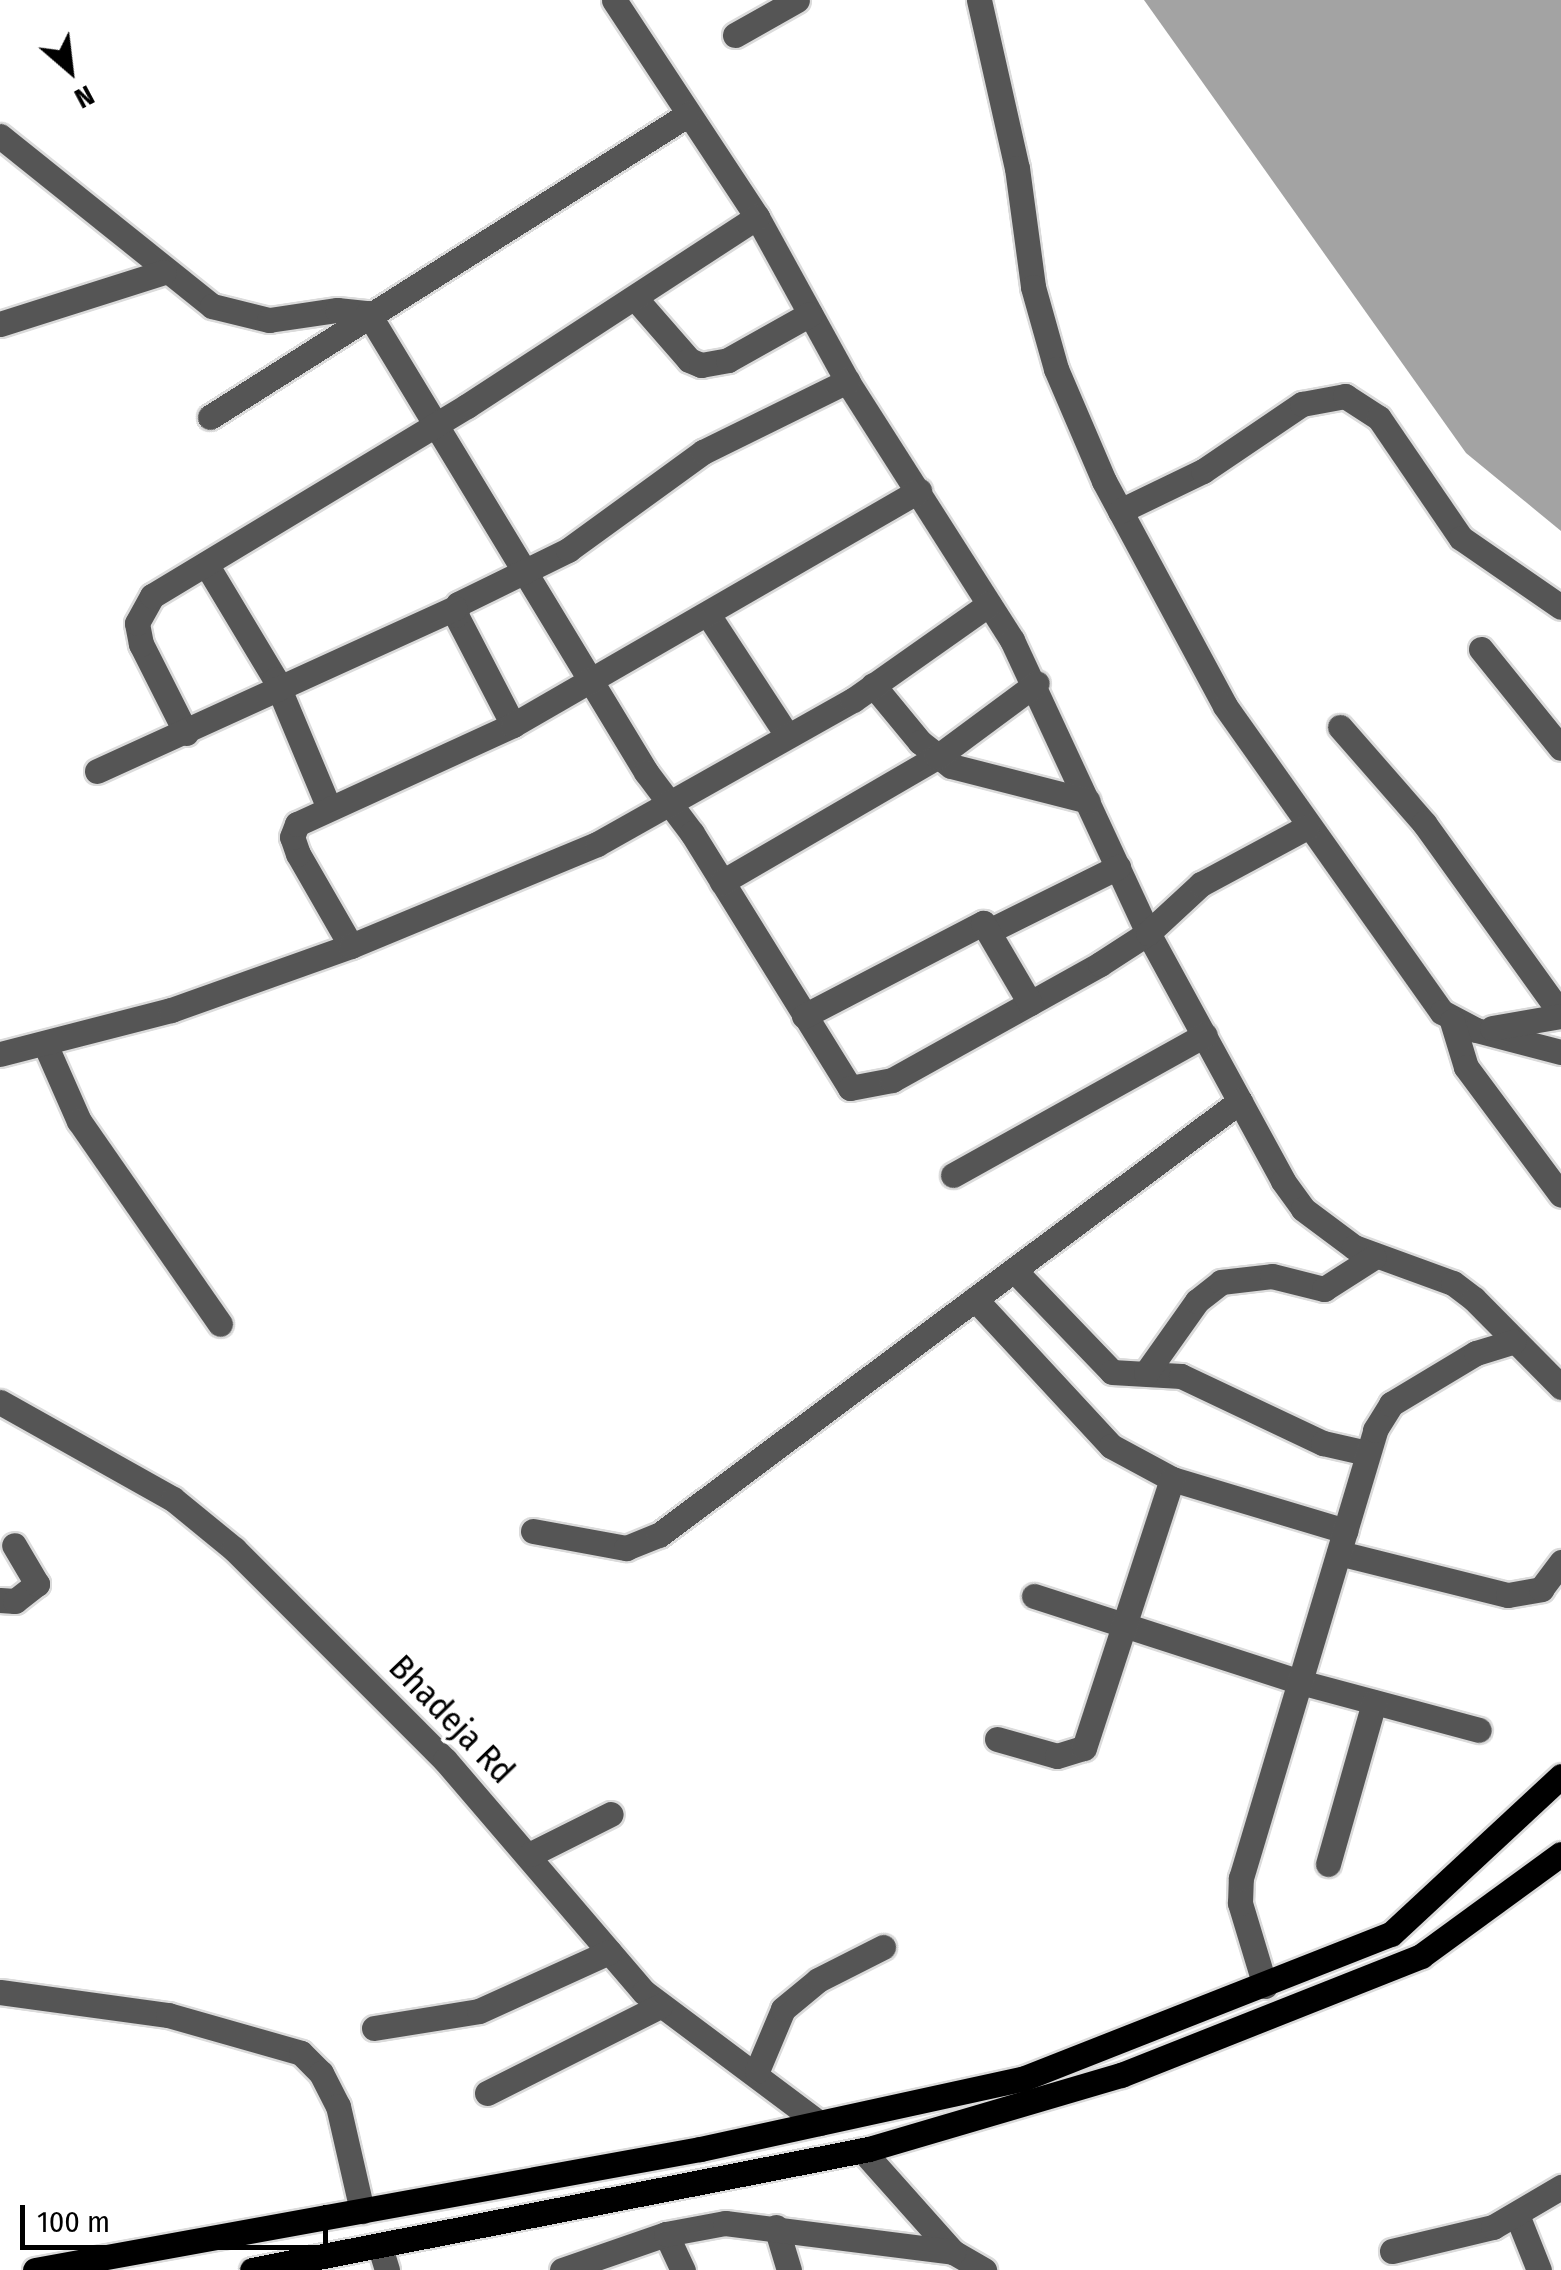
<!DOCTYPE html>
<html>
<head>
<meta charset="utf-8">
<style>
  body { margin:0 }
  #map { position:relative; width:1561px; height:2270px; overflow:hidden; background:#fff; font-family:"Fira Sans Condensed",sans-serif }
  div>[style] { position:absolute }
  .water>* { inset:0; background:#a3a3a3 }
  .roads { filter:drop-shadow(2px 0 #dbdbdb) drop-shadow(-2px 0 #dbdbdb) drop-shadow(0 2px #dbdbdb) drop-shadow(0 -2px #dbdbdb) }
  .minor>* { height:25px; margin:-12.5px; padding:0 12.5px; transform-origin:12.5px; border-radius:12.5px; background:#555 }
  .major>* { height:25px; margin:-12.5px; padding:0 12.5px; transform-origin:12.5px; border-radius:12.5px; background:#000 }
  span { translate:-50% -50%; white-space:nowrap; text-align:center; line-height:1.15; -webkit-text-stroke:8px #fff; paint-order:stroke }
  .street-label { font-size:35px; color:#000 }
  .north { position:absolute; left:20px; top:20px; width:100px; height:100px; -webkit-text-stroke:8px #fff; paint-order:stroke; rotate:152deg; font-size:28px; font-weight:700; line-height:40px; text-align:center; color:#000 }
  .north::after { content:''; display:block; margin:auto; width:35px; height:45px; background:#000; clip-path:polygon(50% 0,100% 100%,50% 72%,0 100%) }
  .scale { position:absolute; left:20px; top:2205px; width:308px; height:45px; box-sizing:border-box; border:5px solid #000; border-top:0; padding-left:12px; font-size:30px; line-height:35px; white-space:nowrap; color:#000; -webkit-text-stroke:8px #fff; paint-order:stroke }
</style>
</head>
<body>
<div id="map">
  <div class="water">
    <i style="clip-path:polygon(1144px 0,1561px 0,1561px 531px,1466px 453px)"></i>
  </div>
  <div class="roads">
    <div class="minor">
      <i style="left:614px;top:0;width:260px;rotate:56.6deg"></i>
      <i style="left:757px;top:217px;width:187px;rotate:61.2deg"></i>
      <i style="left:847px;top:381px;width:307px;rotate:57.5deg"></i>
      <i style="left:1012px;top:640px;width:323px;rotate:65.1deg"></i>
      <i style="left:1148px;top:933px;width:282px;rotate:61.4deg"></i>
      <i style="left:1283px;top:1181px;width:34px;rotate:54deg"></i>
      <i style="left:1303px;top:1209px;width:64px;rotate:36.7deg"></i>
      <i style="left:1354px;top:1247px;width:105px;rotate:20deg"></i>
      <i style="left:1453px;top:1283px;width:26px;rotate:37deg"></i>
      <i style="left:1474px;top:1299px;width:124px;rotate:45.3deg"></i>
      <i style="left:979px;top:0;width:172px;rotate:77.3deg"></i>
      <i style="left:1017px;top:168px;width:120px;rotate:82.3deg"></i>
      <i style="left:1033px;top:287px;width:85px;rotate:74.3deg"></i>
      <i style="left:1056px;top:369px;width:122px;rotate:66.8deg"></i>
      <i style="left:1104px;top:481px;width:255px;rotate:61.7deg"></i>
      <i style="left:1225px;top:706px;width:375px;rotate:54.7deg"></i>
      <i style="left:1442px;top:1012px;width:38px;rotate:28deg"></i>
      <i style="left:1476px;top:1030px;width:88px;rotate:14.5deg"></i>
      <i style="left:735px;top:35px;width:71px;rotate:-29.4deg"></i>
      <i style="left:0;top:136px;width:272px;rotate:38.7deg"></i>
      <i style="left:212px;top:306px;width:59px;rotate:13.8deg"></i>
      <i style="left:269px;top:320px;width:69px;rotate:-8.4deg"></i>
      <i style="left:337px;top:310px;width:31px;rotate:6deg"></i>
      <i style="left:368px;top:313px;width:537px;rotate:58.8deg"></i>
      <i style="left:646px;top:772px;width:76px;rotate:53deg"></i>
      <i style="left:692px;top:833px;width:300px;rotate:58.2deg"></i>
      <i style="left:850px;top:1088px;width:43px;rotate:-10.8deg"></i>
      <i style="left:892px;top:1080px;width:238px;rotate:-29.1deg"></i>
      <i style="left:1100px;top:964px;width:57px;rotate:-32.9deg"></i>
      <i style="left:1148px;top:933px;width:72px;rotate:-42.8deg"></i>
      <i style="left:1201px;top:884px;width:120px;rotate:-28.3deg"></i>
      <i style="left:635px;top:298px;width:82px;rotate:48.9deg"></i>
      <i style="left:689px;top:360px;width:13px;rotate:23deg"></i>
      <i style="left:701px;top:365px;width:27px;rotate:-10deg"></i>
      <i style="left:728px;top:360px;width:94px;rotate:-29.3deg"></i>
      <i style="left:0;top:324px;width:172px;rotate:-17.6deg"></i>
      <i style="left:210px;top:417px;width:565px;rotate:-32.34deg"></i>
      <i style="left:1120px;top:511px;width:92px;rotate:-25.7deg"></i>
      <i style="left:1203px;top:471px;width:120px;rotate:-34.1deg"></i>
      <i style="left:1302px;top:404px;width:44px;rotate:-10.5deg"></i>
      <i style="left:1345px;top:396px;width:40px;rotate:32.9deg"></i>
      <i style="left:1379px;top:418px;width:145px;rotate:55.7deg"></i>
      <i style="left:1461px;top:538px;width:121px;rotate:34.6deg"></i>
      <i style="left:206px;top:564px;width:134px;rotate:59deg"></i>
      <i style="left:275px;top:679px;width:140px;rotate:67.3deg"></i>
      <i style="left:709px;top:616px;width:142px;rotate:56.8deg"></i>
      <i style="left:1481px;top:649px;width:127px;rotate:51.1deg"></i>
      <i style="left:873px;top:685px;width:74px;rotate:50.5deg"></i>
      <i style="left:920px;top:742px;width:39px;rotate:38deg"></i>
      <i style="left:951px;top:766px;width:141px;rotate:14.3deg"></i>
      <i style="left:513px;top:725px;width:124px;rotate:-117.4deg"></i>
      <i style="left:456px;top:615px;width:11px;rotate:-80deg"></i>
      <i style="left:458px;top:604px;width:123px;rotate:-26.1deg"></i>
      <i style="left:568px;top:550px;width:167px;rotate:-36deg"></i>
      <i style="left:703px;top:452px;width:161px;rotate:-26.2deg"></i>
      <i style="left:1340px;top:727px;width:128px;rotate:48.8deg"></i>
      <i style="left:1424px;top:823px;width:235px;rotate:54.3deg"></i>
      <i style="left:186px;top:733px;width:100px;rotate:-116.8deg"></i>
      <i style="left:141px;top:644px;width:21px;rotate:-101deg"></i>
      <i style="left:137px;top:623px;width:31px;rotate:-61deg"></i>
      <i style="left:152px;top:596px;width:368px;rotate:-31.1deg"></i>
      <i style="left:467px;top:406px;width:346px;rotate:-33.1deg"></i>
      <i style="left:97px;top:771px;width:393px;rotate:-24.5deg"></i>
      <i style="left:722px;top:882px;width:249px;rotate:-30.2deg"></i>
      <i style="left:937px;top:757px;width:124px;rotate:-36.5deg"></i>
      <i style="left:991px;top:930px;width:142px;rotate:-26.4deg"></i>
      <i style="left:351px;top:946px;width:106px;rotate:-119.9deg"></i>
      <i style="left:298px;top:854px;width:18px;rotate:-109deg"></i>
      <i style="left:292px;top:837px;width:14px;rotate:-69deg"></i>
      <i style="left:297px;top:824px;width:238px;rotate:-24.6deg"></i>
      <i style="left:513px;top:725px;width:469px;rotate:-30deg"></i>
      <i style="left:804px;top:1016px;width:202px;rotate:-27.5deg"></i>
      <i style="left:983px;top:923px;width:93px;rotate:59.6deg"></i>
      <i style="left:1452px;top:1021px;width:48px;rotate:73.1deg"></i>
      <i style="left:1466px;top:1067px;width:159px;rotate:53.4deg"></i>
      <i style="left:1492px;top:1028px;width:70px;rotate:-9.9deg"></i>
      <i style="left:45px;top:1044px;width:84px;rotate:66.2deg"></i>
      <i style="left:79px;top:1121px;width:247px;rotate:55.2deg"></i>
      <i style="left:0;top:1054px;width:177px;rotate:-14.4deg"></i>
      <i style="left:171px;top:1010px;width:191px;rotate:-19.6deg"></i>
      <i style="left:351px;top:946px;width:266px;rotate:-22.5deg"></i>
      <i style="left:597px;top:844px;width:294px;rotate:-29.4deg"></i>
      <i style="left:853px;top:700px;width:166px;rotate:-35.2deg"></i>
      <i style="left:953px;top:1175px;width:288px;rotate:-29.1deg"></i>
      <i style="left:1014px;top:1270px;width:141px;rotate:46.1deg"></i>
      <i style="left:1112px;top:1372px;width:69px;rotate:3.3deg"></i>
      <i style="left:1181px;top:1376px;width:157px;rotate:25.3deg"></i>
      <i style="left:1323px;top:1443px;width:45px;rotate:12.8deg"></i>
      <i style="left:975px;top:1299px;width:200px;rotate:47.2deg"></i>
      <i style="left:1111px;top:1446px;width:69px;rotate:28.4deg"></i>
      <i style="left:1172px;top:1479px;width:181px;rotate:16.7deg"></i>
      <i style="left:1146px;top:1373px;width:88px;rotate:-54.7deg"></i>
      <i style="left:1197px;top:1301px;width:31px;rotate:-38deg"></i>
      <i style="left:1221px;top:1282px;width:51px;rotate:-6.7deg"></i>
      <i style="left:1272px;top:1276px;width:54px;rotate:14deg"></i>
      <i style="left:1324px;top:1289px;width:59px;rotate:-32.6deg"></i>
      <i style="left:0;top:1402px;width:198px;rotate:29.3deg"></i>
      <i style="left:173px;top:1499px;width:79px;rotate:39.3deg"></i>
      <i style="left:234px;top:1549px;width:298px;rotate:45deg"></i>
      <i style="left:445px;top:1760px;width:306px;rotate:49.4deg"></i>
      <i style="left:644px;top:1992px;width:219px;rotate:36.8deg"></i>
      <i style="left:533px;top:1531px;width:95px;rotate:10.4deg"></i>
      <i style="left:626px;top:1548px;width:35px;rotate:-22deg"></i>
      <i style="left:659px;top:1535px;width:725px;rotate:-36.76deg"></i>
      <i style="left:1339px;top:1553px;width:174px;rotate:14deg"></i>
      <i style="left:1508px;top:1595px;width:34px;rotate:-10deg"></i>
      <i style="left:1541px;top:1589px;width:34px;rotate:-53deg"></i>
      <i style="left:1034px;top:1596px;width:280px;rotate:17.9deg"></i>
      <i style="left:1300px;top:1682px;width:185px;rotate:15deg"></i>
      <i style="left:0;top:1600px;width:15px;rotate:4deg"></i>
      <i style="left:15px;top:1601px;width:28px;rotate:-38deg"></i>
      <i style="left:37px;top:1584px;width:45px;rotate:-120.5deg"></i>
      <i style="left:997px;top:1739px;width:62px;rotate:15.8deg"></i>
      <i style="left:1057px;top:1756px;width:28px;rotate:-17deg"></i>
      <i style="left:1084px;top:1748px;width:283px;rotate:-71.9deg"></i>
      <i style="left:531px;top:1854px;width:89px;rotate:-26.6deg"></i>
      <i style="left:1328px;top:1864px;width:168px;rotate:-74.1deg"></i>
      <i style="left:1265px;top:1986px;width:87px;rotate:-106.8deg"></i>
      <i style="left:1240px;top:1903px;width:25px;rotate:-88deg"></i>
      <i style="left:1241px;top:1878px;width:468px;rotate:-73.3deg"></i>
      <i style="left:1375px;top:1430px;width:31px;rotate:-58deg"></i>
      <i style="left:1391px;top:1404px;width:99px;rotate:-31deg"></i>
      <i style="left:1476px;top:1353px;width:39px;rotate:-17deg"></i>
      <i style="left:0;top:1992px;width:170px;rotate:7.8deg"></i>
      <i style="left:168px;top:2015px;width:138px;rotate:15.9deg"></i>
      <i style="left:301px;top:2053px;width:28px;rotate:45deg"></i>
      <i style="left:321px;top:2073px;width:37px;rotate:63deg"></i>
      <i style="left:338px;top:2106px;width:108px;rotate:77.1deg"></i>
      <i style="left:374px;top:2028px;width:106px;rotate:-9.2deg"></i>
      <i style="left:479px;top:2011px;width:143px;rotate:-24.4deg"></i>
      <i style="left:757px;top:2071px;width:67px;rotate:-67.2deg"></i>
      <i style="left:783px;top:2009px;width:45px;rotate:-39.6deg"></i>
      <i style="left:818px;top:1980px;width:73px;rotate:-26.9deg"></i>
      <i style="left:487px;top:2093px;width:194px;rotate:-26.7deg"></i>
      <i style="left:862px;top:2150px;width:137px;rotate:48.3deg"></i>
      <i style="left:953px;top:2252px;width:36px;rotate:30deg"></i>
      <i style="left:1517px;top:2215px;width:59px;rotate:68.2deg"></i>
      <i style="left:776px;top:2227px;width:45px;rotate:73.2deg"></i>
      <i style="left:666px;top:2234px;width:40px;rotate:65deg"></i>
      <i style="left:380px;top:2247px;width:24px;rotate:73deg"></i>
      <i style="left:1392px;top:2251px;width:104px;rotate:-13.4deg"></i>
      <i style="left:1493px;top:2227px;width:79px;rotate:-30.5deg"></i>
      <i style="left:562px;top:2270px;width:110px;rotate:-19.1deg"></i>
      <i style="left:666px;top:2234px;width:60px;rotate:-10.6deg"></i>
      <i style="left:725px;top:2223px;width:230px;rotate:7.2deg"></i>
    </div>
    <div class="major">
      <i style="left:35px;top:2270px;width:676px;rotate:-10.31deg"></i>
      <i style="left:700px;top:2149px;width:330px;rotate:-12.3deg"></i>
      <i style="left:1022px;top:2079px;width:396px;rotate:-21.5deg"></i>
      <i style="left:1391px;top:1934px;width:232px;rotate:-42.9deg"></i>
      <i style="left:252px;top:2270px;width:629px;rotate:-11.1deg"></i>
      <i style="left:869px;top:2149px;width:263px;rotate:-16.4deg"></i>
      <i style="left:1121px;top:2075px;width:323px;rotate:-21.6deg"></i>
      <i style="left:1421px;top:1956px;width:173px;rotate:-36.1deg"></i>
    </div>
  </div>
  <div class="street-label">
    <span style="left:452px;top:1719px;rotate:46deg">Bhadeja Rd</span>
  </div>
  <div class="north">N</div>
  <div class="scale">100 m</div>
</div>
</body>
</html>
